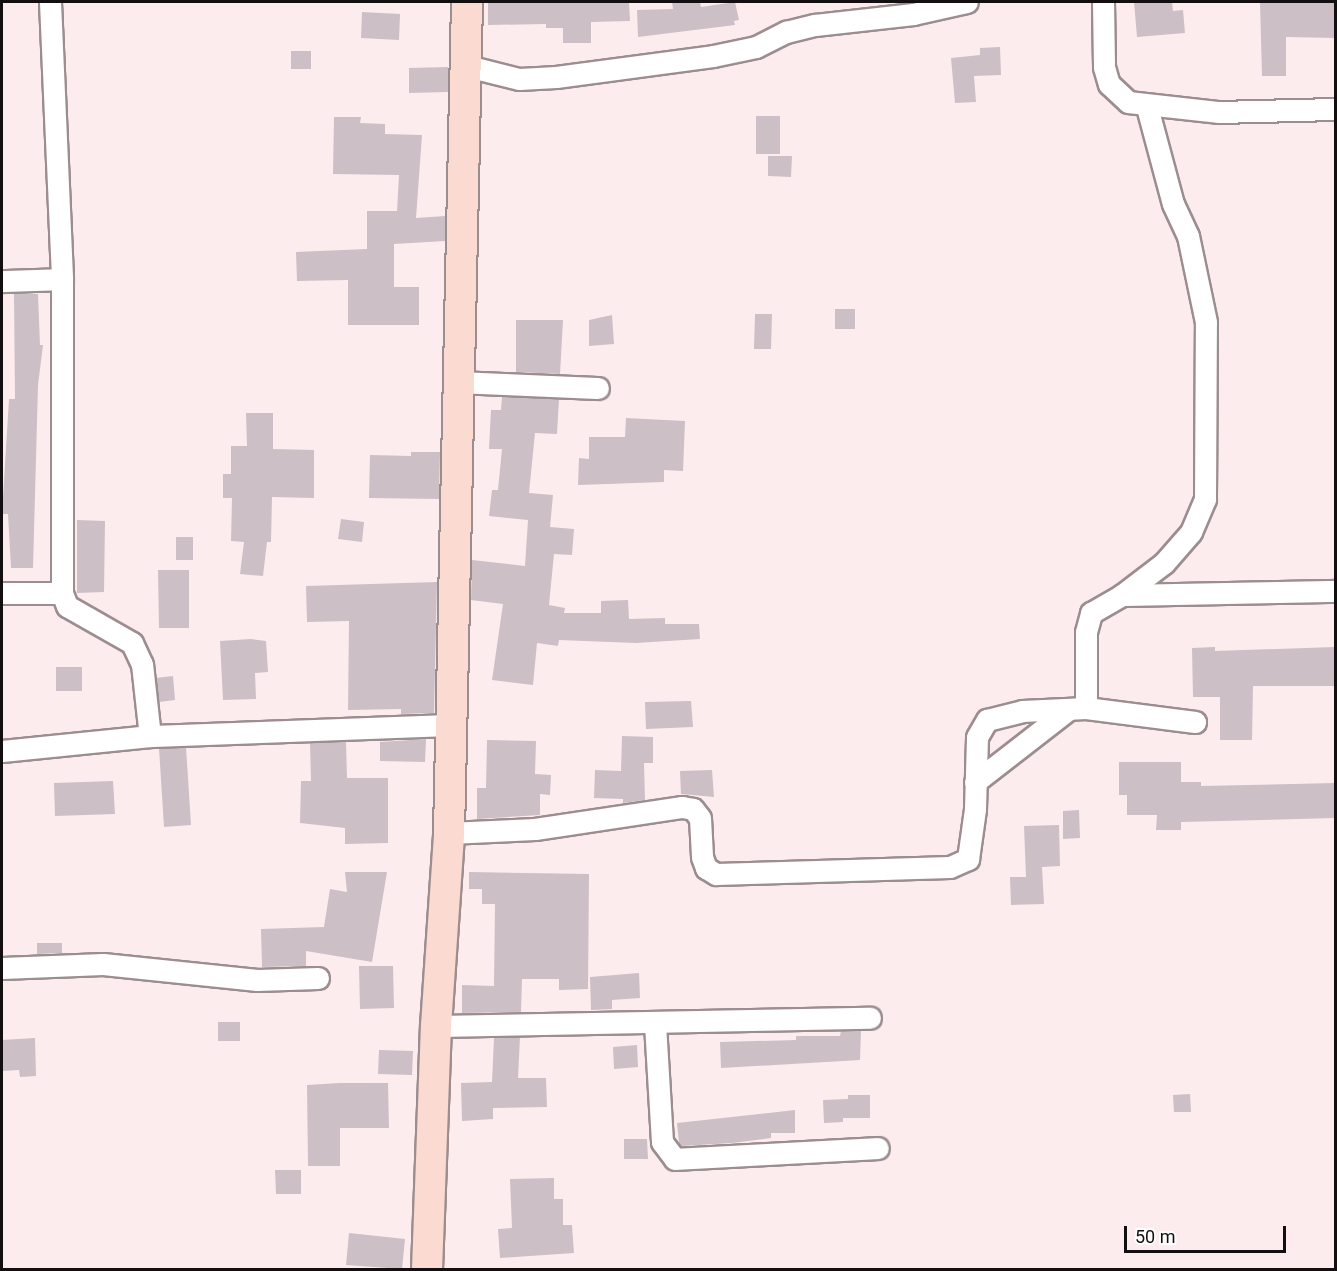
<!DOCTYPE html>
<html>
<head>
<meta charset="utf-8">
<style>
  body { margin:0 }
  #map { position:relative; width:1337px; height:1271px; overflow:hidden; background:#fdecee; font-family:Roboto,sans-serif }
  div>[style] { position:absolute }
  .building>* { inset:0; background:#ccbfc6 }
  .roads { filter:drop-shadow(2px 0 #9c8d8f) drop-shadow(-2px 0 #9c8d8f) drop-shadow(0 2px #9c8d8f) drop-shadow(0 -2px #9c8d8f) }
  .minor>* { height:21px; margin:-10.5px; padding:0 10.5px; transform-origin:10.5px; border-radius:10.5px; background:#fff }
  .secondary>* { height:30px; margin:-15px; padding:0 15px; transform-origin:15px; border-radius:15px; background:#fadad1 }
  span { translate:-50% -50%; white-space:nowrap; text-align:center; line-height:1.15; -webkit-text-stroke:4.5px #fefefe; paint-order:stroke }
  .frame { position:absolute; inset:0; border:3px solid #130e0f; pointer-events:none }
  .scale { position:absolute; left:1124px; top:1226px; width:162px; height:27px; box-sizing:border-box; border:3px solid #130e0f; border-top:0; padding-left:8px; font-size:18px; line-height:21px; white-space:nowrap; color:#130e0f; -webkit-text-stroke:4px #fefefe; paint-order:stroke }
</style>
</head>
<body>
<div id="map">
  <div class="building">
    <i style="clip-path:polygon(488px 2px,629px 2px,630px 21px,591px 22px,591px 43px,563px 43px,563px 28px,546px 28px,546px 24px,488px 25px)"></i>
    <i style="clip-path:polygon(672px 2px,700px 2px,701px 7px,735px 2px,739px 20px,734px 21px,735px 25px,638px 37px,637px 10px,673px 9px)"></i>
    <i style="clip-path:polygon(1134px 2px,1172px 2px,1173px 11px,1183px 10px,1185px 33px,1137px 37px)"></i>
    <i style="clip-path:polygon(1260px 2px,1335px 2px,1335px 38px,1286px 37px,1286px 76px,1262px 76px)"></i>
    <i style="clip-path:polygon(362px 12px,400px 14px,399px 40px,361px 38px)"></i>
    <i style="clip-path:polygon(1000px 47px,1001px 75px,974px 76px,976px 102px,955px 103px,951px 58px,980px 55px,980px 48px)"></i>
    <i style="clip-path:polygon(291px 51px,311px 51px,311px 69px,291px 69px)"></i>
    <i style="clip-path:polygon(448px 67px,448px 92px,409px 93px,409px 68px)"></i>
    <i style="clip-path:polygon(756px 116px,780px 116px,780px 154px,756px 154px)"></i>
    <i style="clip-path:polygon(334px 117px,361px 117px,360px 123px,385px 124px,385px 134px,422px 135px,416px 218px,445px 216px,445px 241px,394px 244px,394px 287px,419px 287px,419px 325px,348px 325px,348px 280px,297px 281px,296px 252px,367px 249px,367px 211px,397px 211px,399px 175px,333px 174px)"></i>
    <i style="clip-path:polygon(768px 156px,792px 156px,791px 177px,768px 176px)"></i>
    <i style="clip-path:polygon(14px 294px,38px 294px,40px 345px,43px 345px,38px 385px,33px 568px,11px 568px,8px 514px,2px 514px,9px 399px,15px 399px)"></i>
    <i style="clip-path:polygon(835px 309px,855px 309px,855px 329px,835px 329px)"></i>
    <i style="clip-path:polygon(755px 314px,772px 314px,771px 349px,754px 349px)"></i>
    <i style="clip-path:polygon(612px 315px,614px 344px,589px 346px,589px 320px)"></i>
    <i style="clip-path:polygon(516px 320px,563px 320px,560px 374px,516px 372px)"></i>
    <i style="clip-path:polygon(502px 397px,559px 399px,557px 434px,535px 433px,529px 493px,553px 495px,550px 527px,574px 529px,572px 555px,554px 554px,549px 605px,565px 608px,564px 613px,601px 613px,601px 601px,628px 600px,629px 619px,665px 618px,665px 624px,699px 624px,700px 639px,636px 643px,559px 640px,558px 646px,537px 643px,533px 685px,492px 680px,503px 604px,471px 600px,472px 560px,525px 566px,528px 520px,489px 516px,492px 490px,498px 490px,502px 449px,489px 449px,491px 410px,501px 410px)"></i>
    <i style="clip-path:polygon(246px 413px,273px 413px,273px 449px,314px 450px,314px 498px,272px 497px,271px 542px,267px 542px,263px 576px,240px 574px,244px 542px,231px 541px,232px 498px,223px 498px,223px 474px,231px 474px,231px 446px,247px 446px)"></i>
    <i style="clip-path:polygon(626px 418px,685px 421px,683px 471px,664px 470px,664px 482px,578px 485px,579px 458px,589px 459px,589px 437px,625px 437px)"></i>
    <i style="clip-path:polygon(411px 452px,440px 452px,439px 499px,369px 498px,370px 455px,411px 456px)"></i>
    <i style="clip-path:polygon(341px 519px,364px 522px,362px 542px,338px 539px)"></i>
    <i style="clip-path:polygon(77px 520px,105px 521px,104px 592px,77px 593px)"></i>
    <i style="clip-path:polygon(176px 537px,193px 537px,193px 560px,176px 560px)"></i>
    <i style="clip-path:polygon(158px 570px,189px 570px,189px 628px,159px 628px)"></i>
    <i style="clip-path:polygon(437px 582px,434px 713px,401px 714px,401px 709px,348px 710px,349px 621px,307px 622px,306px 586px)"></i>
    <i style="clip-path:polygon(251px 639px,266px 641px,268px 672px,255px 673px,256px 699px,223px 700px,220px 641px)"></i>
    <i style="clip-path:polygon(1215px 647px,1215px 651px,1335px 647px,1335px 686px,1253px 686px,1252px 740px,1220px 740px,1220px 697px,1193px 697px,1192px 648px)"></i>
    <i style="clip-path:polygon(56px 667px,82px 667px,82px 691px,56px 691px)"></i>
    <i style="clip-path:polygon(173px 676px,175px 700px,159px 702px,156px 678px)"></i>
    <i style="clip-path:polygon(691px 701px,693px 727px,646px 729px,645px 702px)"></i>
    <i style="clip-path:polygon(622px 736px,653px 737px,653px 763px,644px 763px,645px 800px,623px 803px,623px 799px,594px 798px,595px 770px,621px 771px)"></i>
    <i style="clip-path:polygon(426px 739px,425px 762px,380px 761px,380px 742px)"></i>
    <i style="clip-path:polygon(487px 740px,536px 741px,535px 774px,551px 775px,550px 795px,540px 794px,540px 815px,477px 819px,477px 788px,486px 788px)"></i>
    <i style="clip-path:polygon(346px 742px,347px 778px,388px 778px,388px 843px,345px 844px,345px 828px,300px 823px,301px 781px,311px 781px,310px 743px)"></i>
    <i style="clip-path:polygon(186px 747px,191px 825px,164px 827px,159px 748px)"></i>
    <i style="clip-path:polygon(1119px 762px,1181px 762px,1181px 782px,1201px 782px,1201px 786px,1335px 783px,1335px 818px,1181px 822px,1181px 830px,1156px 830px,1157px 815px,1127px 815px,1127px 795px,1119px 795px)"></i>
    <i style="clip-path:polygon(712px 770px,714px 797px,681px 794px,680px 771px)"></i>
    <i style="clip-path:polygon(113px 781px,115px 814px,55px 816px,54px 783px)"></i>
    <i style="clip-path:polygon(1079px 810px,1080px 838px,1063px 839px,1063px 811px)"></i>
    <i style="clip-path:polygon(1059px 825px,1060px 866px,1042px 867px,1044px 904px,1011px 905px,1010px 877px,1026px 877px,1024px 826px)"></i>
    <i style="clip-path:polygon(345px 872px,387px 872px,372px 962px,306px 951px,306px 966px,262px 967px,261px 929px,324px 927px,330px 889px,347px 892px)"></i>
    <i style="clip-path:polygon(469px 872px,589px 874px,588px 989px,559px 990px,559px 979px,522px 979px,521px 1012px,462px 1013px,462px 985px,494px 986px,495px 904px,482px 904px,482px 889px,469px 889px)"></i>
    <i style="clip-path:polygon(37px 943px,62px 943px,62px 953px,37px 954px)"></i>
    <i style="clip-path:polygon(359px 966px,393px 966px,394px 1008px,360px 1009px)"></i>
    <i style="clip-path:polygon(639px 973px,640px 998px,612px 1000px,612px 1009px,591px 1010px,590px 977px)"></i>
    <i style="clip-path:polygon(218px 1022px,240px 1022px,240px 1041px,218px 1041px)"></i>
    <i style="clip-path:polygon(841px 1031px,861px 1031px,860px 1060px,721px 1068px,720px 1042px,796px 1040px,796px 1036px,840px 1036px)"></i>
    <i style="clip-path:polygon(520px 1037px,518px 1078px,546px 1078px,547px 1107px,493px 1108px,493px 1119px,462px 1121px,461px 1083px,492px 1082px,494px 1038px)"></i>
    <i style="clip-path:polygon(35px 1038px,36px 1076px,20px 1077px,19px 1070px,2px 1071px,2px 1040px)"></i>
    <i style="clip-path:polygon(637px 1045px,638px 1067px,614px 1069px,613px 1047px)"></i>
    <i style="clip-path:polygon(379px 1050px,413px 1051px,412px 1075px,378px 1074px)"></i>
    <i style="clip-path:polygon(340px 1083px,388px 1083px,389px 1128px,340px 1128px,340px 1166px,308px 1166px,307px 1085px)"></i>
    <i style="clip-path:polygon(1190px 1094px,1191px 1112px,1174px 1112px,1173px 1095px)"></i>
    <i style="clip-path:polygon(848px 1095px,870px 1095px,870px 1118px,843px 1118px,843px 1122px,824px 1123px,823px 1100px,848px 1099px)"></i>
    <i style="clip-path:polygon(795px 1110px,795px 1133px,771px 1133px,771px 1138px,732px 1143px,681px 1146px,679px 1143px,677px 1123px)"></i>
    <i style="clip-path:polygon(624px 1139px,647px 1139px,648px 1159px,624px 1159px)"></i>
    <i style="clip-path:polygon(275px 1170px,301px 1170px,301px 1194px,276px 1194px)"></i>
    <i style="clip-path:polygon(554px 1178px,554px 1199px,563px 1199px,563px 1225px,572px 1225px,574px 1253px,500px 1258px,498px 1229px,512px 1228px,510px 1179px)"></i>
    <i style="clip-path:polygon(349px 1233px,405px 1239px,402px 1269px,346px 1265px)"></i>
  </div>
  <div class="roads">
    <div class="minor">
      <i style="left:50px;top:2px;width:277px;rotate:87.5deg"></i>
      <i style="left:62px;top:279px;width:314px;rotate:90deg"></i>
      <i style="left:62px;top:593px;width:14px;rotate:69deg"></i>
      <i style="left:67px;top:606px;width:75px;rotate:29.6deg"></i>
      <i style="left:132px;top:643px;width:23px;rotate:65deg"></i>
      <i style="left:142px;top:664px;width:72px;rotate:83.7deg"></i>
      <i style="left:1103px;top:2px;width:65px;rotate:89.1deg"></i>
      <i style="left:1104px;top:67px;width:18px;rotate:74deg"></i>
      <i style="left:1109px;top:84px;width:26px;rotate:43deg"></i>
      <i style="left:1128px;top:102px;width:92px;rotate:6.3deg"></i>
      <i style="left:1219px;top:112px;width:117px;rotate:-1.5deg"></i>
      <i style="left:467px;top:66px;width:54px;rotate:14deg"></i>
      <i style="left:519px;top:79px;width:37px;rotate:-3deg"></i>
      <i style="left:556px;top:77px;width:158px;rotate:-7.6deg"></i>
      <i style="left:713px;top:56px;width:44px;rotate:-11.8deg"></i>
      <i style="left:756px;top:47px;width:34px;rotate:-27deg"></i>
      <i style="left:786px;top:32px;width:30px;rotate:-14deg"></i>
      <i style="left:815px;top:25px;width:99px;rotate:-6.4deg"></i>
      <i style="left:913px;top:14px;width:55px;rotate:-12.5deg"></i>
      <i style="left:2px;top:281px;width:60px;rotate:-1.9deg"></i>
      <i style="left:456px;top:382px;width:142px;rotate:2.4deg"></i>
      <i style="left:2px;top:593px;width:60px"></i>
      <i style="left:1122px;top:595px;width:53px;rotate:-37.3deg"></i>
      <i style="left:1164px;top:563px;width:41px;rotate:-48.9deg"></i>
      <i style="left:1191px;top:532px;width:36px;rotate:-67deg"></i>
      <i style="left:1205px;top:499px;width:177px;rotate:-89.7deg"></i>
      <i style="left:1206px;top:322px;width:88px;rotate:-101.8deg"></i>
      <i style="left:1188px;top:236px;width:35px;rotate:-115deg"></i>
      <i style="left:1173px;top:204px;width:100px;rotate:-105deg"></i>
      <i style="left:1086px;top:708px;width:110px;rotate:7.3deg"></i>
      <i style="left:2px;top:751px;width:149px;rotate:-5.8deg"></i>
      <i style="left:150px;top:736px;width:302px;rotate:-2.1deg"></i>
      <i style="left:975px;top:782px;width:119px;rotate:-37.8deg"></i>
      <i style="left:449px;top:833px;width:86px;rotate:-2.7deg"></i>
      <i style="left:535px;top:829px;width:149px;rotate:-8.5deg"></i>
      <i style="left:682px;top:807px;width:11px;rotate:10deg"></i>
      <i style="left:693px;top:809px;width:11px;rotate:52deg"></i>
      <i style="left:700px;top:818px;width:39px;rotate:87deg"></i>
      <i style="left:702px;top:857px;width:12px;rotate:70deg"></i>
      <i style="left:706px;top:868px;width:12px;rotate:31deg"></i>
      <i style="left:716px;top:874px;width:234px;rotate:-1.7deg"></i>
      <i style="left:950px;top:867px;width:20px;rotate:-24deg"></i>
      <i style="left:968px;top:859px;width:50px;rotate:-82deg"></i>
      <i style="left:975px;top:809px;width:72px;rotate:-88.4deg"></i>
      <i style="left:977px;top:737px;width:20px;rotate:-60deg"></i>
      <i style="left:987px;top:720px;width:36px;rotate:-14deg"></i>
      <i style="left:1022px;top:711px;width:64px;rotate:-2.7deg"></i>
      <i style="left:1086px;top:708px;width:76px;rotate:-90deg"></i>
      <i style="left:1086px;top:632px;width:20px;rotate:-75deg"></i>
      <i style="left:1091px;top:613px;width:36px;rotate:-30deg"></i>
      <i style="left:1122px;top:595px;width:214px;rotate:-1.1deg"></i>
      <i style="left:2px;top:968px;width:101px;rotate:-2.3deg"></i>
      <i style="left:103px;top:964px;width:155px;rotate:5.9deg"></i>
      <i style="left:257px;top:980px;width:61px;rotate:-1.9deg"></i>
      <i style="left:655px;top:1024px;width:118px;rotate:86.6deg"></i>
      <i style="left:662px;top:1142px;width:21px;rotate:53deg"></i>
      <i style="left:675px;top:1159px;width:203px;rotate:-3.1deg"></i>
      <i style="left:436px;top:1026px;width:434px;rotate:-1.1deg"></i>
    </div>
    <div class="secondary">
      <i style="left:427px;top:1270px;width:244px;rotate:-87.9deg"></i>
      <i style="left:436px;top:1026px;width:193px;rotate:-86.1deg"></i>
      <i style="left:449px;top:833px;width:831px;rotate:-88.76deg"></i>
    </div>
  </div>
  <div class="frame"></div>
  <div class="scale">50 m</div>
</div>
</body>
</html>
